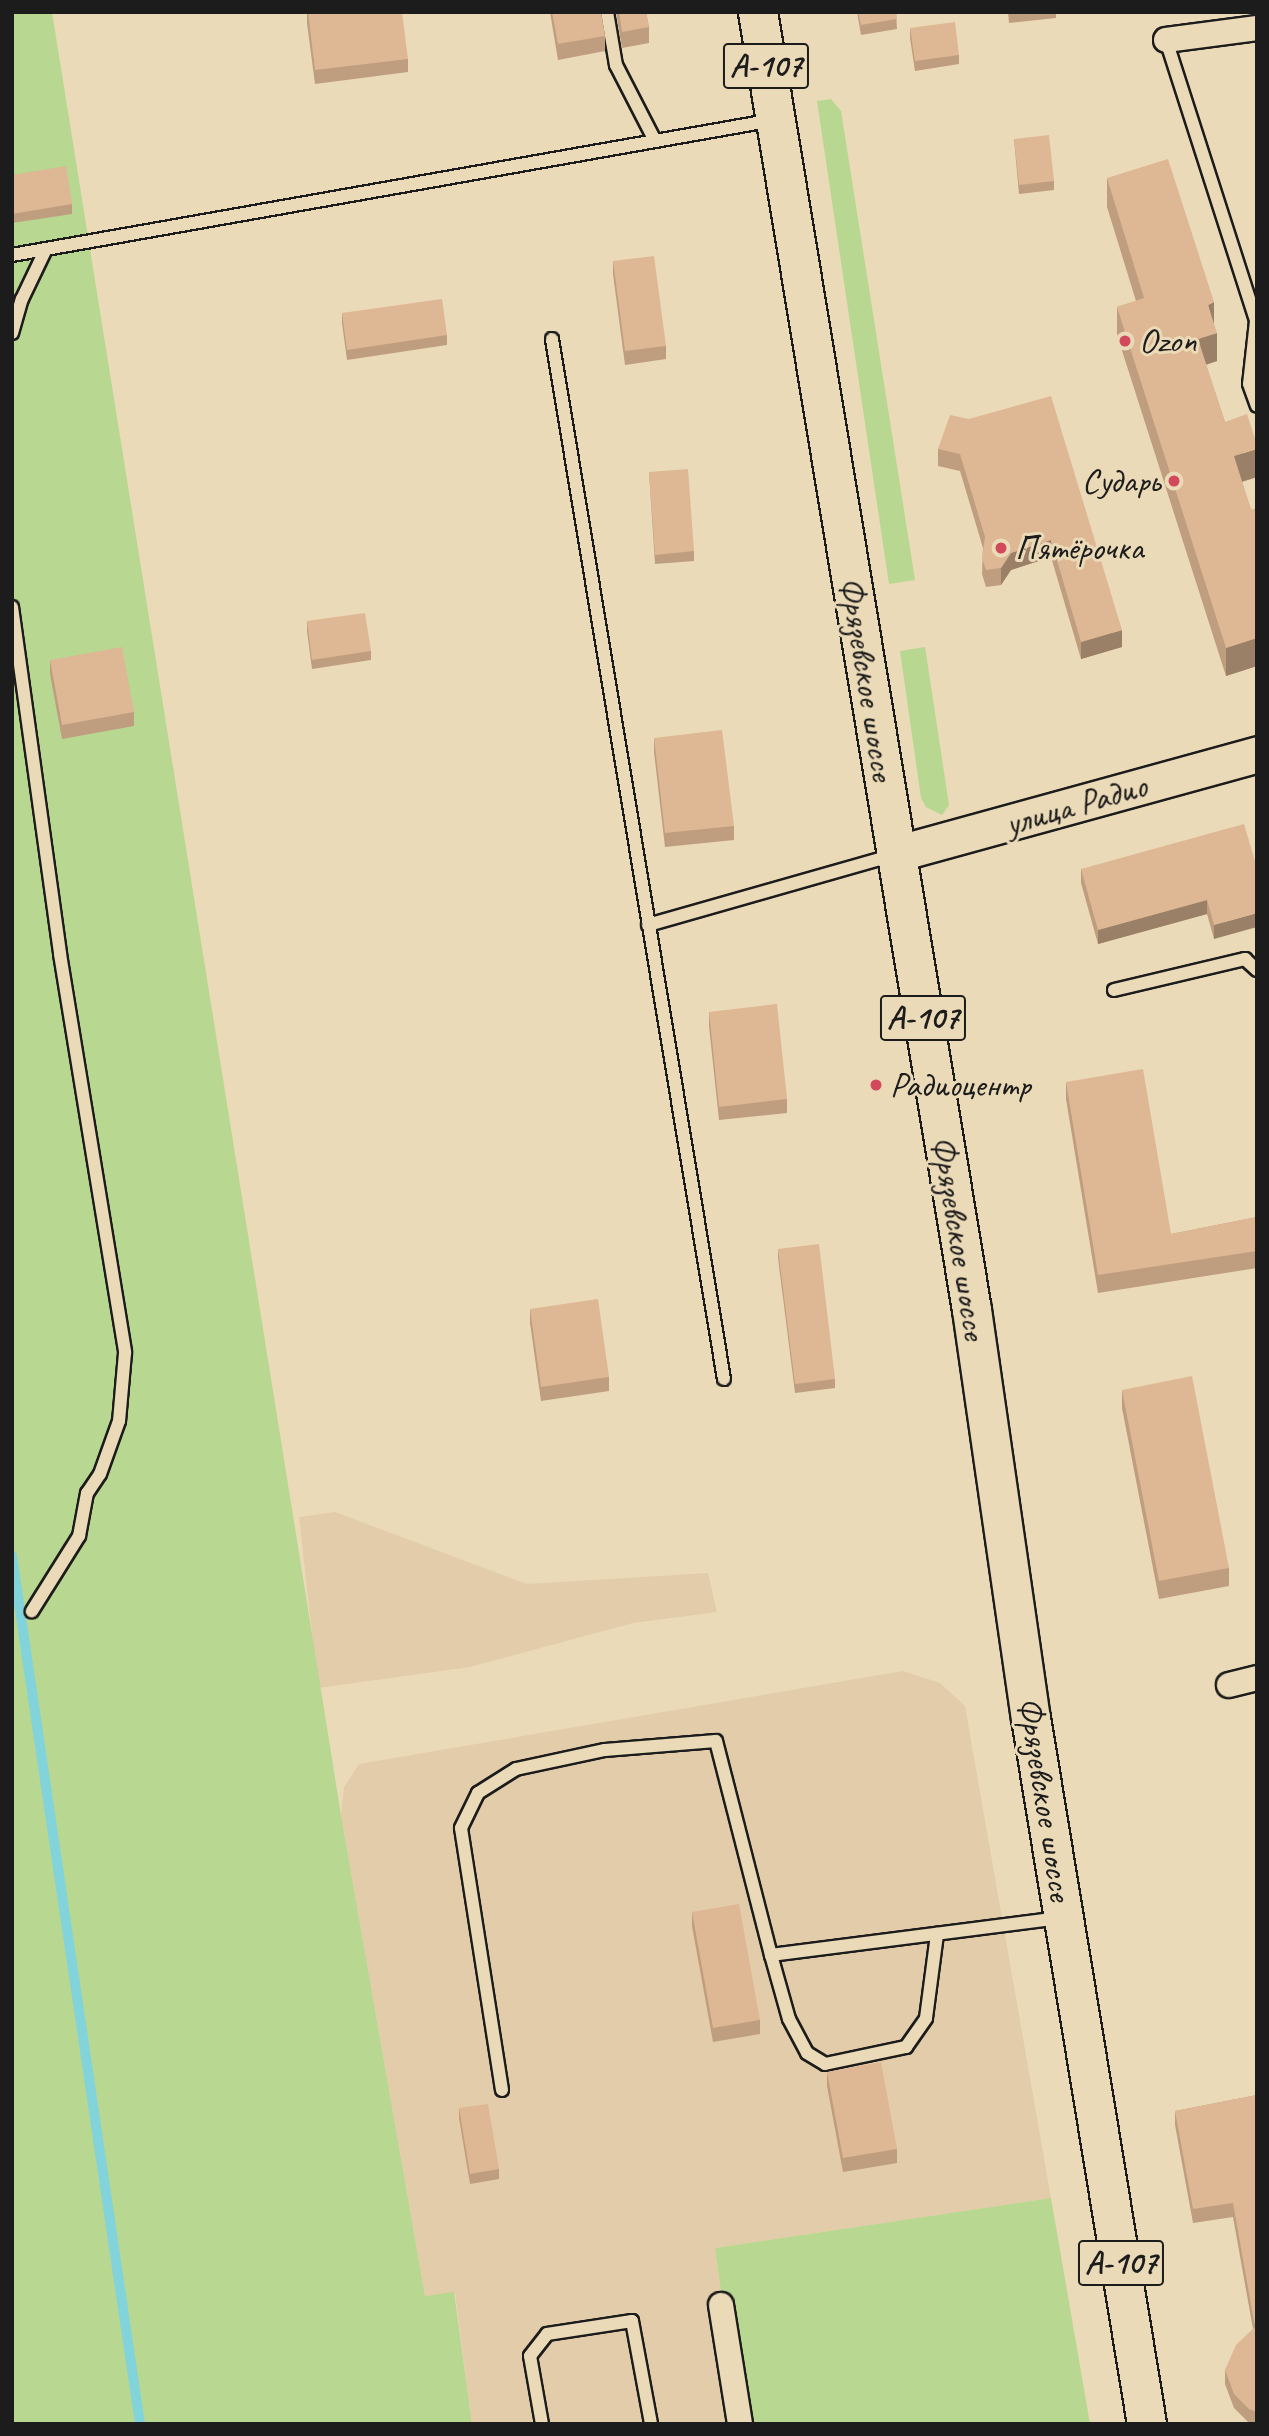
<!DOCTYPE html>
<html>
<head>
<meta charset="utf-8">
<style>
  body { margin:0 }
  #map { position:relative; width:1269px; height:2436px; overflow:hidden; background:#ebdab7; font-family:Caveat,sans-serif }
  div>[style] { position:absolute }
  .built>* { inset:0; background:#e3cca9 }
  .green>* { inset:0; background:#b8d790 }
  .stream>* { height:10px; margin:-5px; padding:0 5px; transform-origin:5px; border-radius:5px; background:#83d4da }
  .roads { filter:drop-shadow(2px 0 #1c1c1c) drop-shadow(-2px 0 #1c1c1c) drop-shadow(0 2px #1c1c1c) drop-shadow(0 -2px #1c1c1c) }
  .service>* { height:12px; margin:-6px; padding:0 6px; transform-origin:6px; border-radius:6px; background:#ebdab7 }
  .minor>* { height:24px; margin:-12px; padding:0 12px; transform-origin:12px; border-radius:12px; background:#ebdab7 }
  .secondary>* { height:35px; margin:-17.5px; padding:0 17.5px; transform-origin:17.5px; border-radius:17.5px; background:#ebdab7 }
  .trunk>* { height:38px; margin:-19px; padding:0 19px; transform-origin:19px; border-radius:19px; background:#ebdab7 }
  .wall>* { inset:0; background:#bf9d7f }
  .shaded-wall>* { inset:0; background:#9b8068 }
  .building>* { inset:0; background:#deb794 }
  .dots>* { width:19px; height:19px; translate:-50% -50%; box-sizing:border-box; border:4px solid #ebdab7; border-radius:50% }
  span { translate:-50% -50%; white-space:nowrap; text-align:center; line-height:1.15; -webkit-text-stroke:6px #ebdab7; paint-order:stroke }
  .shield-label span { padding:2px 5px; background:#ebdab7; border:2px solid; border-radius:5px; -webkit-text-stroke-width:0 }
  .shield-label { font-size:33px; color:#1c1c1c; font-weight:700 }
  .poi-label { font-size:35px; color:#1c1c1c }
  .left { translate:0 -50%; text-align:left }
  .right { translate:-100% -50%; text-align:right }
  .street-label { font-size:35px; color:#1c1c1c }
  .frame { position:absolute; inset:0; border:14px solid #1c1c1c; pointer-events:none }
</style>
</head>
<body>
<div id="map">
  <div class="built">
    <i style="clip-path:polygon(335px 1512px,527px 1584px,708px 1573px,717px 1612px,633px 1623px,470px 1667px,318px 1688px,299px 1517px)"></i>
    <i style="clip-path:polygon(903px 1671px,940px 1683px,965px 1706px,1051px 2198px,715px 2248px,739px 2424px,472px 2424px,455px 2293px,425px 2296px,341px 1815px,344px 1787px,359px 1764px)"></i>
  </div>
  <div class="green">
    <i style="clip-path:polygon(12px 12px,52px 12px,341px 1815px,425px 2296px,454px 2292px,472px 2424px,12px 2424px)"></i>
    <i style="clip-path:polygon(831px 99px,841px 111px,915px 580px,889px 584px,817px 101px)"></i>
    <i style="clip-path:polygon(925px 647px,949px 805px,942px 815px,926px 807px,921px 798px,900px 651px)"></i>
    <i style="clip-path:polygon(1051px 2198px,1090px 2424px,739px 2424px,715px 2248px)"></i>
  </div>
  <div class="stream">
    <i style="left:12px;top:1556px;width:877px;rotate:81.61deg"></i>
  </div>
  <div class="roads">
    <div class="service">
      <i style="left:607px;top:12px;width:54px;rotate:80.4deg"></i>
      <i style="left:616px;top:65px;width:85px;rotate:62.8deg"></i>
      <i style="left:1166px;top:40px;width:295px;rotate:72.2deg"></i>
      <i style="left:1256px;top:321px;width:63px;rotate:96.3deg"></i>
      <i style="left:1249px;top:384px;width:23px;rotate:70deg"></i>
      <i style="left:12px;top:255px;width:774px;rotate:-10.05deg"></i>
      <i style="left:12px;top:333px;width:35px;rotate:-74deg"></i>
      <i style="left:22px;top:299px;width:55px;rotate:-64.4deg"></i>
      <i style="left:552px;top:339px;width:1054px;rotate:80.61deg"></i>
      <i style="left:12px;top:607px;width:350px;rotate:82.1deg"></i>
      <i style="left:60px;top:954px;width:404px;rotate:80.7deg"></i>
      <i style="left:125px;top:1353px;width:68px;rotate:95deg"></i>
      <i style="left:119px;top:1421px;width:56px;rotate:109.7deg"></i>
      <i style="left:100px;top:1474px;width:23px;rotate:124deg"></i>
      <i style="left:87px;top:1493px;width:44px;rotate:100.5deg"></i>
      <i style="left:79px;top:1536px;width:89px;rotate:122.1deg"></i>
      <i style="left:648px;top:925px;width:256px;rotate:-15.9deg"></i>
      <i style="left:1114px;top:990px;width:135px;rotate:-13.3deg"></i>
      <i style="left:1245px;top:959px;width:16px;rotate:43deg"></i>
      <i style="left:771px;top:1955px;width:66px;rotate:74.3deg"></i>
      <i style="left:789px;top:2019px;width:38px;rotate:62deg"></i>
      <i style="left:807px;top:2053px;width:21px;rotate:31deg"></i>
      <i style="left:825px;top:2064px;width:83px;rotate:-11.9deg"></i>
      <i style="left:906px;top:2047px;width:35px;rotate:-55deg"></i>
      <i style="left:926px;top:2018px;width:85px;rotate:-82.5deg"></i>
      <i style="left:502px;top:2090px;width:265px;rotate:-98.9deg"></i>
      <i style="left:461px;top:1828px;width:39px;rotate:-64deg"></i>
      <i style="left:478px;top:1793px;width:45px;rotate:-32.3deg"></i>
      <i style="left:516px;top:1769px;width:91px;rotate:-12.1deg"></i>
      <i style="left:605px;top:1750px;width:111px;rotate:-4.6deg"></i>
      <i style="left:716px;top:1741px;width:221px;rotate:75.6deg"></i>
      <i style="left:771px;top:1955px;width:291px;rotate:-7.3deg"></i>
      <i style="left:542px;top:2424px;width:69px;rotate:-100deg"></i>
      <i style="left:530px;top:2356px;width:28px;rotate:-52deg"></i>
      <i style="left:547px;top:2334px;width:86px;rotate:-8.7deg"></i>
      <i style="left:632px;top:2321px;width:105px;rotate:79.5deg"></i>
    </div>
    <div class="minor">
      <i style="left:1166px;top:40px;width:92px;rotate:-7.5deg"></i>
      <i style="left:1229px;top:1685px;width:29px;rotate:-14deg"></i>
      <i style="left:721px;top:2305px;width:121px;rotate:80.9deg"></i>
    </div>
    <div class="secondary">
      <i style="left:895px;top:854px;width:376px;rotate:-15.4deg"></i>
    </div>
    <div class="trunk">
      <i style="left:758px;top:12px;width:1316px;rotate:80.64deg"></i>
      <i style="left:972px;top:1310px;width:412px;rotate:81.8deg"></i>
      <i style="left:1031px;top:1718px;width:715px;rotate:80.67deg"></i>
    </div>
  </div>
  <div class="wall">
    <i style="clip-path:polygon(307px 12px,408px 59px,408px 72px,315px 84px,307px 23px)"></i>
    <i style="clip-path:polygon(550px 12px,601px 12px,605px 36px,605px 51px,558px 60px)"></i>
    <i style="clip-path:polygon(616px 12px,646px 12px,649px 27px,649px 43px,622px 48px)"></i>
    <i style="clip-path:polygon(857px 12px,896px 12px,897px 29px,861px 35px)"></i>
    <i style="clip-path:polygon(1008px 12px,1056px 12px,1056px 18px,1009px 23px)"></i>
    <i style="clip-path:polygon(910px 28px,959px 55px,959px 64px,915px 71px,910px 38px)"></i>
    <i style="clip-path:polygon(1014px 139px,1054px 181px,1054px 190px,1019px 194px)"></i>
    <i style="clip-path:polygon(12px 175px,72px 204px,72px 214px,12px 223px)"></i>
    <i style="clip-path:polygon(1107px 178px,1214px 325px,1217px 361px,1206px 365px,1225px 422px,1257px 477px,1242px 482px,1251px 510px,1257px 508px,1257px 666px,1226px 676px,1117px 335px,1117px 307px,1136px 301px,1107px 207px)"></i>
    <i style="clip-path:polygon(613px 261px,666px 346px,666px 359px,625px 365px,613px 274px)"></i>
    <i style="clip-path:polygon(342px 313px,447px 335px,447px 345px,347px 360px,342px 323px)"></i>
    <i style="clip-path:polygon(969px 419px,1122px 647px,1081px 659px,1051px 557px,1011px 570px,1001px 585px,986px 587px,982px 574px,983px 548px,960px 471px,938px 466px,938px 449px)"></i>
    <i style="clip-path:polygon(649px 472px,694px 551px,694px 561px,655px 564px)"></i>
    <i style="clip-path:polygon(307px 621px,371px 651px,371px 660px,312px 669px,307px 631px)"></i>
    <i style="clip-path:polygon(50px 660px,134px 712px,134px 726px,62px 739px,50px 674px)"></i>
    <i style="clip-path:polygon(654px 738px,734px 826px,734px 840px,665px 847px,654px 752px)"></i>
    <i style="clip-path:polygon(1257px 868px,1214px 939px,1207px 914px,1098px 944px,1081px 883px,1081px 869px)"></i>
    <i style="clip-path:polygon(709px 1012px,787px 1099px,787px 1113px,719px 1120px,709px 1026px)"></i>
    <i style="clip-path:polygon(1066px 1082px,1171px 1234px,1257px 1217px,1257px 1268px,1098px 1293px,1066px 1099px)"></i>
    <i style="clip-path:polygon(778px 1249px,835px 1379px,835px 1388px,795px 1393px,778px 1258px)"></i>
    <i style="clip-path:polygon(530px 1309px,609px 1377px,609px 1391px,541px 1401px,530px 1323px)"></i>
    <i style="clip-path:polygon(1122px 1390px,1229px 1568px,1229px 1586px,1159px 1599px,1122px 1408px)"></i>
    <i style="clip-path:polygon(692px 1912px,760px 2020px,760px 2034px,713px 2042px,692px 1926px)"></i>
    <i style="clip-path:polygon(827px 2072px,897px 2149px,897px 2163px,843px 2172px,827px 2086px)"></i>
    <i style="clip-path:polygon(1257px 2095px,1257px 2424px,1250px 2424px,1234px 2408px,1225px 2384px,1225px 2370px,1253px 2329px,1233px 2217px,1193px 2223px,1175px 2125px,1175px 2111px)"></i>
    <i style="clip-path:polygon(459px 2108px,499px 2169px,499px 2179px,470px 2184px,459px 2118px)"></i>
  </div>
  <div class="shaded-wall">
    <i style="clip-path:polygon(1214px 302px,1214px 331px,1208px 305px)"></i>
    <i style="clip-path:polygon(1217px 333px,1217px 361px,1198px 367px,1198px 339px)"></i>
    <i style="clip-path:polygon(1257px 449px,1257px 477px,1234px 484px,1234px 456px)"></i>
    <i style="clip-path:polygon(1051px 540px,1051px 557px,1011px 570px,1001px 585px,1001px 568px,1011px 553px)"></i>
    <i style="clip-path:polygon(1122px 630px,1122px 647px,1081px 659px,1081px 642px)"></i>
    <i style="clip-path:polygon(1257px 638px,1257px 666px,1226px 676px,1226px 648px)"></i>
    <i style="clip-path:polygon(1207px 900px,1207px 914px,1098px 944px,1098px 930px)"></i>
    <i style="clip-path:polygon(1257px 913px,1257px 927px,1214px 939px,1214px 925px)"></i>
  </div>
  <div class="building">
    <i style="clip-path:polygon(308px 12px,402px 12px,408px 59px,315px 70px)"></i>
    <i style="clip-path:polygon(552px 12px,601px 12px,605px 36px,558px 44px)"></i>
    <i style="clip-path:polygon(619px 12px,646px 12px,649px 27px,622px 32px)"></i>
    <i style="clip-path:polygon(858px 12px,896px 12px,897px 19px,861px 25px)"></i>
    <i style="clip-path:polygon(955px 22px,959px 55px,915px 61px,910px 28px)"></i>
    <i style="clip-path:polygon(1049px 135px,1054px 181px,1019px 185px,1014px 139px)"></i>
    <i style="clip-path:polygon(1168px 159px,1214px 302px,1208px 305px,1217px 333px,1198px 339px,1225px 422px,1247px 414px,1257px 445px,1257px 449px,1234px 456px,1251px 510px,1257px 508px,1257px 638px,1226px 648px,1117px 307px,1144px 298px,1107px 178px)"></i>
    <i style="clip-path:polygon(66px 166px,72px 204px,12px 214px,12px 175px)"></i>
    <i style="clip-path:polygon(654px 256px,666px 346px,625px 351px,613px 261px)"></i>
    <i style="clip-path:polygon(442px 299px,447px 335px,347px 350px,342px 313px)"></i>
    <i style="clip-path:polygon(1051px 396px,1122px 630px,1081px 642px,1051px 540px,1011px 553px,1001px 568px,986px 570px,982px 558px,985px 537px,960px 454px,938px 449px,950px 415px,969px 419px)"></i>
    <i style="clip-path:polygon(688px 469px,694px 551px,655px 555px,649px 472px)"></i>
    <i style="clip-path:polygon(365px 613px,371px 651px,312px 660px,307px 621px)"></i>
    <i style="clip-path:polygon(122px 647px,134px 712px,62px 725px,50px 660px)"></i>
    <i style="clip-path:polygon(722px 730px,734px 826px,665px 833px,654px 738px)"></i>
    <i style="clip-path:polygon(1244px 824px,1257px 868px,1257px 913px,1214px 925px,1207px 900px,1098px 930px,1081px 869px)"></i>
    <i style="clip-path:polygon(777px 1004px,787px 1099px,719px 1107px,709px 1012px)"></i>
    <i style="clip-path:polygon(1143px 1069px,1171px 1234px,1257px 1217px,1257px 1251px,1098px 1275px,1066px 1082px)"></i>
    <i style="clip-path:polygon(819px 1244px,835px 1379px,795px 1384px,778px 1249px)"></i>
    <i style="clip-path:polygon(598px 1299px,609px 1377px,541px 1387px,530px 1309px)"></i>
    <i style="clip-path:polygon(1192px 1376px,1229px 1568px,1159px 1581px,1122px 1390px)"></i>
    <i style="clip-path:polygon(739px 1904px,760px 2020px,713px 2028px,692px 1912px)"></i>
    <i style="clip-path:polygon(881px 2062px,897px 2149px,843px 2158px,827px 2072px)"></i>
    <i style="clip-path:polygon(1257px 2095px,1257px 2412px,1249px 2409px,1234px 2394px,1225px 2370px,1236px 2345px,1255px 2327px,1233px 2203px,1193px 2209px,1175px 2111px)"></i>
    <i style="clip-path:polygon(488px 2104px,499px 2169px,470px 2174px,459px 2108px)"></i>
  </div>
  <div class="dots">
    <i style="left:1125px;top:341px;background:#d1495b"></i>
    <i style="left:1174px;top:481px;background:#d1495b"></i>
    <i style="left:1001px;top:548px;background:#d1495b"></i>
    <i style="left:876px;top:1085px;background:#d1495b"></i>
  </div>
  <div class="shield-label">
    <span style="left:766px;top:66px">А-107</span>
    <span style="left:923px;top:1018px">А-107</span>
    <span style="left:1121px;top:2263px">А-107</span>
  </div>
  <div class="poi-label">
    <span class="left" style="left:1139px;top:341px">Ozon</span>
    <span class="right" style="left:1160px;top:481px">Сударь</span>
    <span class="left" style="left:1015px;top:548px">Пятёрочка</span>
    <span class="left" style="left:890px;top:1085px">Радиоцентр</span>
  </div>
  <div class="street-label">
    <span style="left:867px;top:679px;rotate:81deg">Фрязевское шоссе</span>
    <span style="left:1076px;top:805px;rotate:-16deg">улица Радио</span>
    <span style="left:959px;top:1238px;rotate:81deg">Фрязевское шоссе</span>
    <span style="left:1045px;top:1799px;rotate:81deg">Фрязевское шоссе</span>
  </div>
  <div class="frame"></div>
</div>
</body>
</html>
